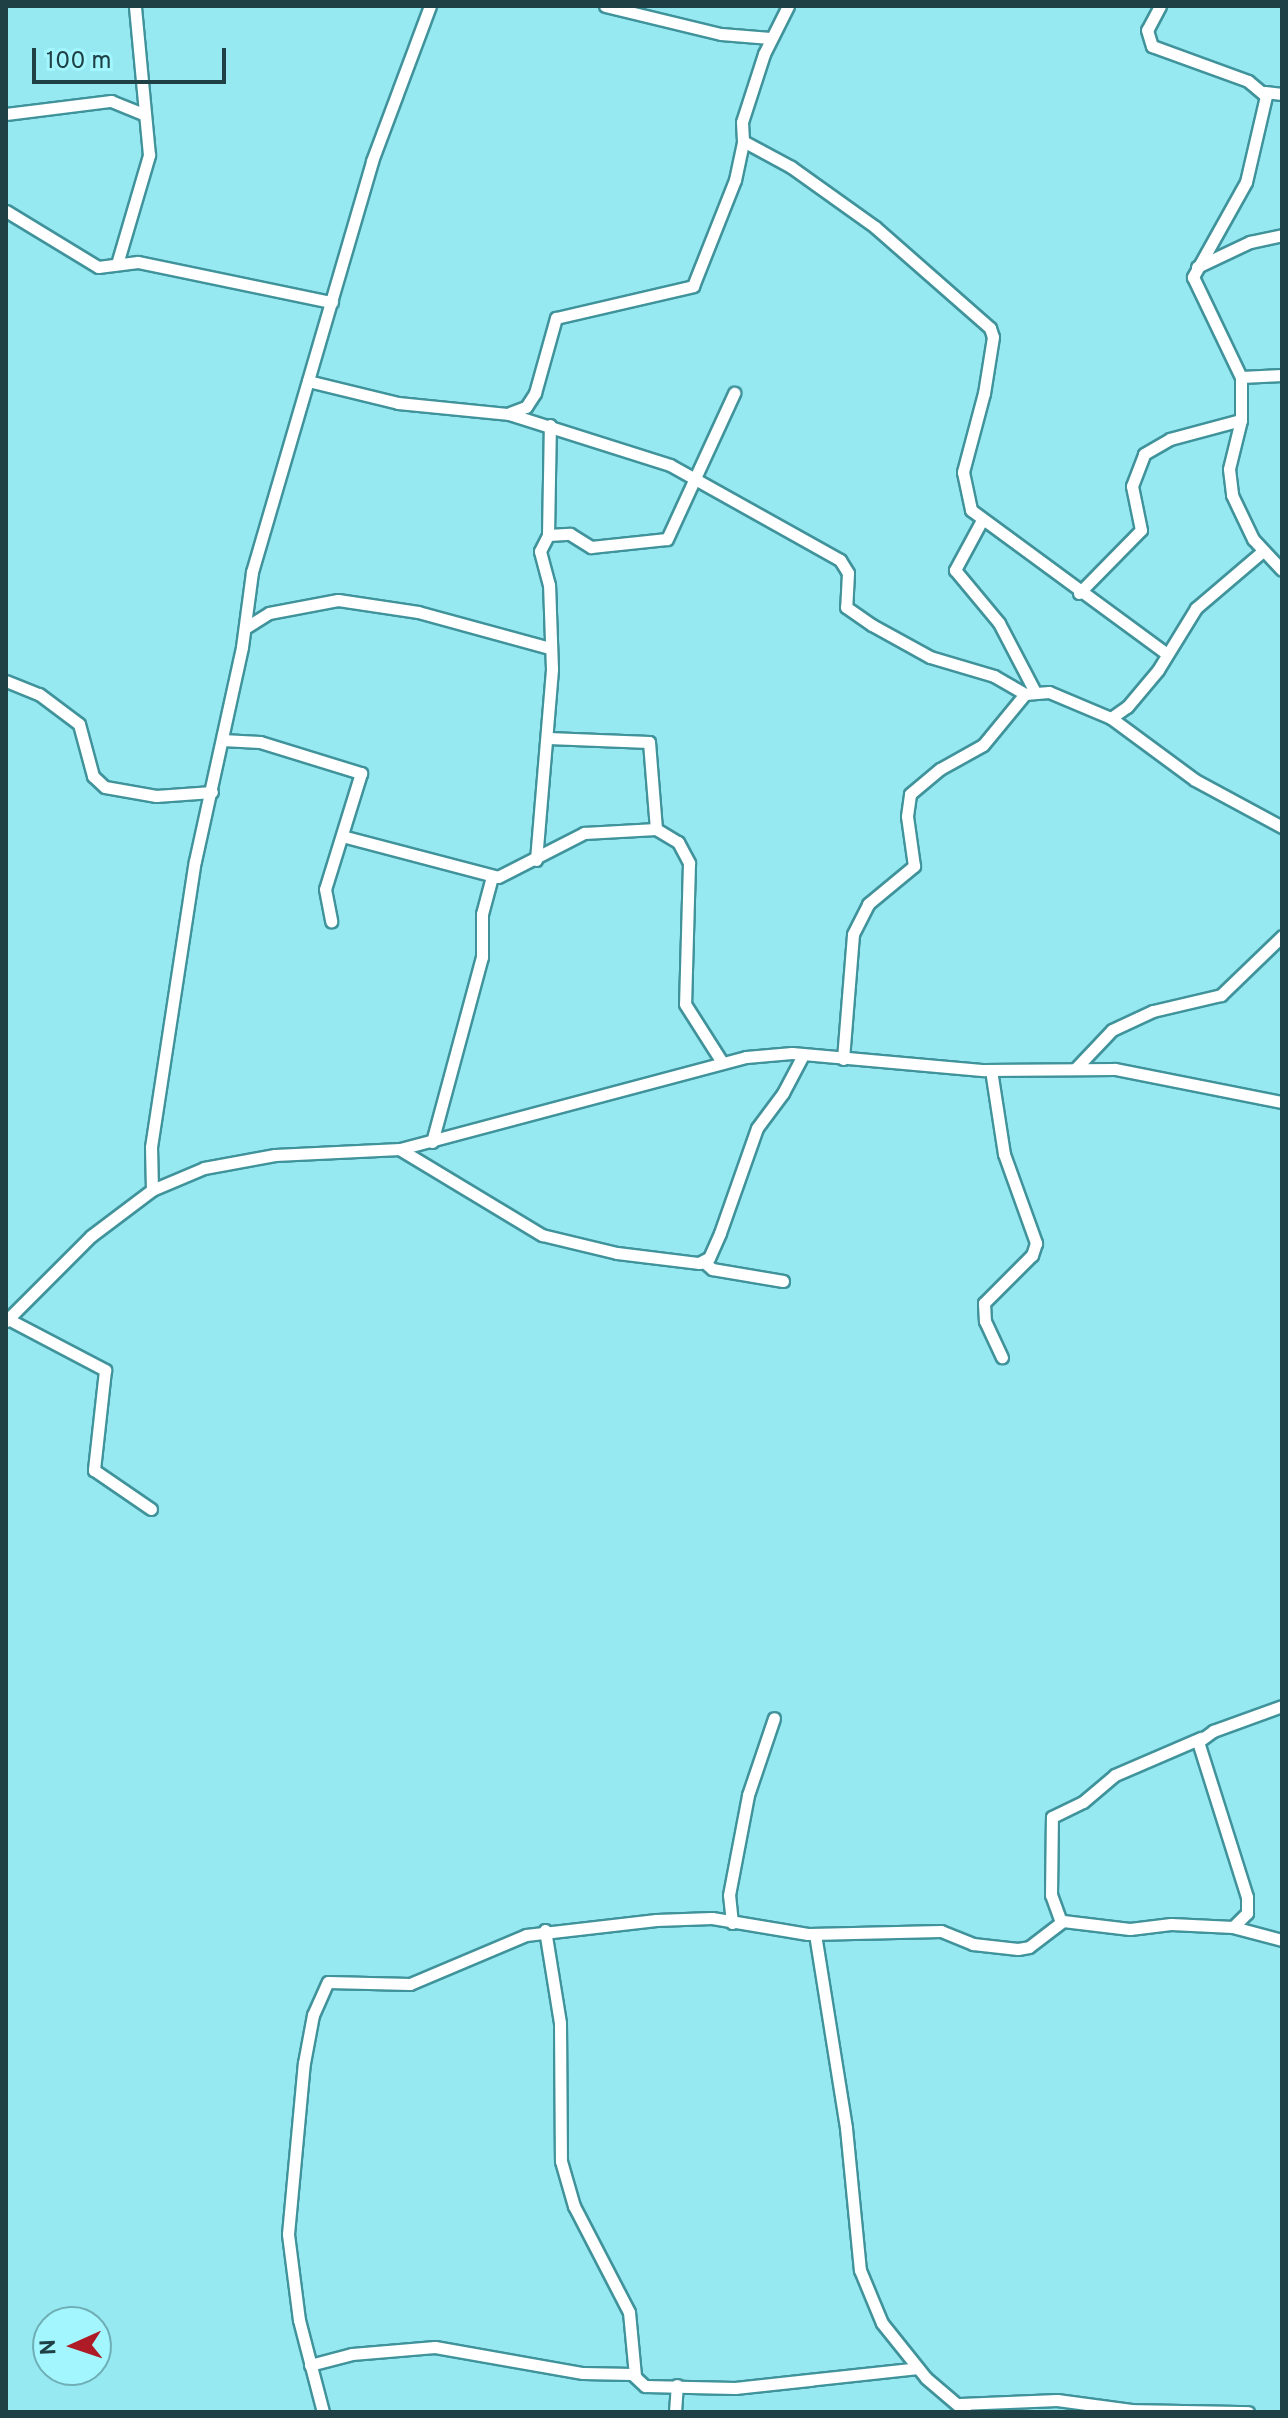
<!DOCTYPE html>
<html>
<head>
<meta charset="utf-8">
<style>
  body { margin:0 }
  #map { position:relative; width:1288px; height:2418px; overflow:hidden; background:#96e8f1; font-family:Overpass,sans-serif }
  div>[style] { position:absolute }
  .roads { filter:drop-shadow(2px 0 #40939b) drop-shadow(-2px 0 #40939b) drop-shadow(0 2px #40939b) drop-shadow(0 -2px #40939b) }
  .street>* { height:11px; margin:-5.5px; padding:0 5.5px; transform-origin:5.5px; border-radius:5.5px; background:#fff }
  span { translate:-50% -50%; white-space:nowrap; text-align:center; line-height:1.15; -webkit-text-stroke:8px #a3f6fe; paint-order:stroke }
  .frame { position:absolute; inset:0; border:8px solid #1f4145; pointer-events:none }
  .north { position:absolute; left:32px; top:2306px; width:80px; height:80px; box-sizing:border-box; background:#a3f6fe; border:2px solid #6eaeb4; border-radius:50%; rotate:267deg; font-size:22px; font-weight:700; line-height:32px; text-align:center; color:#1f4145 }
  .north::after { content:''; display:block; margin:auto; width:28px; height:36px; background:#ae1a26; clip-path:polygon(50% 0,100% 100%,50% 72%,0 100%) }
  .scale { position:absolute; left:32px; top:48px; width:194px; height:36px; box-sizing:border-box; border:4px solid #1f4145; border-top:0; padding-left:10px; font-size:24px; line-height:28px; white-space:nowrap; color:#1f4145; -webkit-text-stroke:6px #a3f6fe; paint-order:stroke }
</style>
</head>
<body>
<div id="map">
  <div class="roads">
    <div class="street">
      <i style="left:605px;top:6px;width:119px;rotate:13.6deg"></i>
      <i style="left:721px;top:34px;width:49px;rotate:4.7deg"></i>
      <i style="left:788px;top:6px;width:54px;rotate:116.6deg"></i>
      <i style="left:764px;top:54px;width:71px;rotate:107.9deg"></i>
      <i style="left:742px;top:122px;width:19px;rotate:87deg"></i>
      <i style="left:743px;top:141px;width:55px;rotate:28.4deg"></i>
      <i style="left:791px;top:167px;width:103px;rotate:35.5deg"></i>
      <i style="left:875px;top:227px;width:153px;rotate:41.3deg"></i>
      <i style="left:990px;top:328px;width:9px;rotate:72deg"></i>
      <i style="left:993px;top:337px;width:57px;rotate:99.1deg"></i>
      <i style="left:984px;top:393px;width:82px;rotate:104.9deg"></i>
      <i style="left:963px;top:472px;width:39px;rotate:78deg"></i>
      <i style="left:971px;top:510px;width:243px;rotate:36.3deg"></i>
      <i style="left:1160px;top:6px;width:27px;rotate:118deg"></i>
      <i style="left:1147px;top:30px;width:17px;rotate:73deg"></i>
      <i style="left:1152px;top:46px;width:102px;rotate:20deg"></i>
      <i style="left:1248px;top:81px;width:23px;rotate:40deg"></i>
      <i style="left:1266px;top:96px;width:88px;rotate:103.1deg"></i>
      <i style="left:1246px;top:182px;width:109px;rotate:119.2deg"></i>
      <i style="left:1193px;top:277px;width:111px;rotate:64.4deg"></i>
      <i style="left:1241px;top:377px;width:43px;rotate:90deg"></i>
      <i style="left:1241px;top:420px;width:50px;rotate:103.8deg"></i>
      <i style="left:1229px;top:469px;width:26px;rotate:83deg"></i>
      <i style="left:1232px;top:495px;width:49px;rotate:64.5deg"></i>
      <i style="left:1253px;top:539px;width:42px;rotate:46.9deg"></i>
      <i style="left:1265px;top:92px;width:17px;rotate:7deg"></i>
      <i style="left:6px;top:114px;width:106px;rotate:-7.1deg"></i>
      <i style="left:111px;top:101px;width:35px;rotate:22deg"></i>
      <i style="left:6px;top:211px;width:108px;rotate:31.3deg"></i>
      <i style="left:98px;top:267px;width:40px;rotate:-7.1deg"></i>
      <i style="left:138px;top:262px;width:198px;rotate:11.7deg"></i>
      <i style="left:117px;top:264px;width:114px;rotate:-73.6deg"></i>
      <i style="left:149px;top:155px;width:150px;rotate:-95.4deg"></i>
      <i style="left:1197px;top:267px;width:59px;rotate:-25.3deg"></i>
      <i style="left:1250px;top:242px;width:33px;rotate:-12deg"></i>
      <i style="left:1241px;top:377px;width:41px;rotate:-2.8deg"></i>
      <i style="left:308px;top:381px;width:93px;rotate:13.7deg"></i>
      <i style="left:398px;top:403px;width:112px;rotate:5.7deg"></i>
      <i style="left:509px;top:414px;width:169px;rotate:17.6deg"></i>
      <i style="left:670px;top:465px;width:195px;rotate:29.2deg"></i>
      <i style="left:840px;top:560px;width:15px;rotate:58deg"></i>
      <i style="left:848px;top:573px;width:34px;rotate:93deg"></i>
      <i style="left:846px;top:607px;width:32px;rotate:35deg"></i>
      <i style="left:872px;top:625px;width:66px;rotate:28.9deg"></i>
      <i style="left:930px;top:657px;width:67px;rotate:16.5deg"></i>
      <i style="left:994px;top:676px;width:36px;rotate:30deg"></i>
      <i style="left:510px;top:413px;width:17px;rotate:-21deg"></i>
      <i style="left:526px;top:407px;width:17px;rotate:-57deg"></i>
      <i style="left:535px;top:393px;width:78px;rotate:-74.4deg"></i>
      <i style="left:556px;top:318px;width:141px;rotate:-13.1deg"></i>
      <i style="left:693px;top:286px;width:114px;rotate:-68.4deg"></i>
      <i style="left:735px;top:180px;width:40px;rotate:-78deg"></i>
      <i style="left:982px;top:520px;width:57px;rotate:118.4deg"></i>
      <i style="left:955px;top:570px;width:69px;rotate:50.3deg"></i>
      <i style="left:999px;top:623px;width:78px;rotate:62.4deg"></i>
      <i style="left:548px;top:535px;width:22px;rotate:-3deg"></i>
      <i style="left:570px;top:534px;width:25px;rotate:32deg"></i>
      <i style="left:591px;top:547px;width:76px;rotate:-6deg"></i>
      <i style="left:667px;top:539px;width:161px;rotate:-65.3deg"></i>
      <i style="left:1079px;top:593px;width:88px;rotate:-45.5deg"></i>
      <i style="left:1141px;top:530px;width:45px;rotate:-101.6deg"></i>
      <i style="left:1132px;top:486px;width:34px;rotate:-69deg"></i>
      <i style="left:1144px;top:454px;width:30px;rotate:-30deg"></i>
      <i style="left:1170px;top:439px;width:73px;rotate:-15deg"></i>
      <i style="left:245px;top:628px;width:28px;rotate:-32deg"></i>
      <i style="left:269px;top:613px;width:70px;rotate:-10.7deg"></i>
      <i style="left:338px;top:600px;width:81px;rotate:8.5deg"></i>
      <i style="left:418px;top:612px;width:137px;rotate:15.3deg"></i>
      <i style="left:6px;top:681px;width:35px;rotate:22deg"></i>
      <i style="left:39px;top:694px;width:50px;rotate:36.9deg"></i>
      <i style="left:79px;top:724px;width:54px;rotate:74.9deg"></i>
      <i style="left:93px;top:776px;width:16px;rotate:43deg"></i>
      <i style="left:105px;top:787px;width:52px;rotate:10deg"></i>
      <i style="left:156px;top:796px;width:56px;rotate:-4.1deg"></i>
      <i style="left:1111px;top:718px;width:19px;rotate:-35deg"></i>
      <i style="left:1127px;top:707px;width:48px;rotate:-50deg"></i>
      <i style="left:1158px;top:670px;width:73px;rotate:-58.5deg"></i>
      <i style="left:1196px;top:608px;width:88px;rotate:-40.4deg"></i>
      <i style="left:548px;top:738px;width:101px;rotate:2.3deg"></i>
      <i style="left:649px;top:742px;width:87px;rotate:85.4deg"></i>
      <i style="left:656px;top:829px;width:26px;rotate:31deg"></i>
      <i style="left:678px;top:842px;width:24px;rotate:62deg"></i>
      <i style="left:689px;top:863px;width:141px;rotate:91.6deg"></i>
      <i style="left:685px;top:1004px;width:69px;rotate:57.5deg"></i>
      <i style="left:222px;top:740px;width:38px;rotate:3deg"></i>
      <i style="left:260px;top:742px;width:106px;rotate:17.1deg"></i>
      <i style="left:361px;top:773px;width:121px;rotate:107.2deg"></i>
      <i style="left:325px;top:889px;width:33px;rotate:79deg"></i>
      <i style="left:342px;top:836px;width:161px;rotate:14.7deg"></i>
      <i style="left:498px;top:877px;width:97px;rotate:-27.1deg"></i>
      <i style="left:584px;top:833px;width:72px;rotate:-3.2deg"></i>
      <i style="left:536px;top:860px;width:192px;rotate:-85.2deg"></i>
      <i style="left:552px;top:669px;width:84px;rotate:-92deg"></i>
      <i style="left:549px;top:585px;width:35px;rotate:-105deg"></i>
      <i style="left:540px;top:551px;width:18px;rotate:-63deg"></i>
      <i style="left:548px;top:535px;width:110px;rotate:-89deg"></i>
      <i style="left:843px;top:1059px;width:125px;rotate:-85.4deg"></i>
      <i style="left:853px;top:934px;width:34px;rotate:-63deg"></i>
      <i style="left:868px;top:904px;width:60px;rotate:-39.6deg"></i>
      <i style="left:914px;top:866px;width:50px;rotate:-98deg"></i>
      <i style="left:907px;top:816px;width:22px;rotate:-82deg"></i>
      <i style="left:910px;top:794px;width:39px;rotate:-40deg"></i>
      <i style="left:940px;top:769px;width:49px;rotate:-29.2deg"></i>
      <i style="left:983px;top:745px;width:66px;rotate:-50.5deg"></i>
      <i style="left:1025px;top:694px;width:24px;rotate:-5deg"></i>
      <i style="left:1049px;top:692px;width:67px;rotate:22.8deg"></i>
      <i style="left:1111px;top:718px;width:104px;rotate:36.4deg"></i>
      <i style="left:1195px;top:780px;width:99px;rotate:28.4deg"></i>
      <i style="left:1076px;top:1068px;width:52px;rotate:-46.5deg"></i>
      <i style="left:1112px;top:1030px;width:45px;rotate:-24.9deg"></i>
      <i style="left:1153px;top:1011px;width:70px;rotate:-13.2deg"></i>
      <i style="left:1221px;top:995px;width:85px;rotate:-44deg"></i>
      <i style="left:991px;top:1070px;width:85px;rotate:81.2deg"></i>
      <i style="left:1004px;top:1154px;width:95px;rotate:70.2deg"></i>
      <i style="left:1036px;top:1243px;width:13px;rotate:108deg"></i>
      <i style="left:1032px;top:1255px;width:68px;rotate:135deg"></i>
      <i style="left:984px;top:1303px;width:18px;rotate:87deg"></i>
      <i style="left:985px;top:1321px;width:40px;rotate:65deg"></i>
      <i style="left:432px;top:1142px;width:192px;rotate:-74.9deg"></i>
      <i style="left:482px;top:957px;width:43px;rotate:-90deg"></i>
      <i style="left:482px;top:914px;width:38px;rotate:-75deg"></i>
      <i style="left:401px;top:1150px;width:165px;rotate:31.1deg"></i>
      <i style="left:542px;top:1235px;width:77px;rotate:13.5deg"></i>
      <i style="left:617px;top:1253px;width:83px;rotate:7deg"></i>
      <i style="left:699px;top:1263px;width:11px;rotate:-27deg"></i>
      <i style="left:709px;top:1258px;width:27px;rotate:-66deg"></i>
      <i style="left:720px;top:1233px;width:111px;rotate:-70.6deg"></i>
      <i style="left:757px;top:1128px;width:44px;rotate:-53.4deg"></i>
      <i style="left:783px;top:1093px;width:43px;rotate:-62.2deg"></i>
      <i style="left:152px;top:1190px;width:43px;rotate:-91.3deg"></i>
      <i style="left:151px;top:1147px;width:289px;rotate:-81.3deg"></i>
      <i style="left:195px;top:861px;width:219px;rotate:-77.6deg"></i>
      <i style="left:242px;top:647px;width:76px;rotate:-82.4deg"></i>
      <i style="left:252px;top:572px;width:428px;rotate:-73.7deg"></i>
      <i style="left:372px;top:161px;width:165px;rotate:-69.5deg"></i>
      <i style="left:704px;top:1262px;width:11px;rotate:41deg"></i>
      <i style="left:712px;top:1269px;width:72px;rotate:9.6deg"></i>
      <i style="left:8px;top:1319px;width:110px;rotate:27.7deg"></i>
      <i style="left:105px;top:1370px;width:101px;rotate:96.3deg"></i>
      <i style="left:94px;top:1470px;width:69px;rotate:34.4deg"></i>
      <i style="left:6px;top:1321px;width:120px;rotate:-45deg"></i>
      <i style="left:91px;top:1236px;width:76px;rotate:-37deg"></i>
      <i style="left:152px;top:1190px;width:56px;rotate:-22.9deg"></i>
      <i style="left:204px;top:1168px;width:72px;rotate:-10.4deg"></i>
      <i style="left:275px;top:1155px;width:125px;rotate:-2.7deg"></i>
      <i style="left:400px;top:1149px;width:358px;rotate:-14.9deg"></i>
      <i style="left:746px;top:1057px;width:46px;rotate:-5deg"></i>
      <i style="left:792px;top:1053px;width:193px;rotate:5.1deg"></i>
      <i style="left:984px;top:1070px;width:131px;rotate:-0.4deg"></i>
      <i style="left:1115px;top:1069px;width:170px;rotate:11.2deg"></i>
      <i style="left:1061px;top:1922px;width:29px;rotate:-110deg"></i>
      <i style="left:1051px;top:1895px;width:78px;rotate:-89.3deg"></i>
      <i style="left:1052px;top:1817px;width:34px;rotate:-26deg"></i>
      <i style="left:1083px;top:1802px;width:42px;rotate:-40.2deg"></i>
      <i style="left:1115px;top:1775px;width:94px;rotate:-23.3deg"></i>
      <i style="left:732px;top:1923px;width:28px;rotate:-96deg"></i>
      <i style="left:729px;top:1895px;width:102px;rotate:-79.2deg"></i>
      <i style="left:748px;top:1795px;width:81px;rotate:-71.3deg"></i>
      <i style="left:1233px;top:1927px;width:51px;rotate:14.9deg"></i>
      <i style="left:545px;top:1930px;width:94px;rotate:80.8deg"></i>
      <i style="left:560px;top:2023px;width:138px;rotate:89.6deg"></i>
      <i style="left:561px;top:2161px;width:47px;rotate:73.9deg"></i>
      <i style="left:574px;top:2206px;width:119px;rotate:62.6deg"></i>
      <i style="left:629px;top:2312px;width:64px;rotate:84.6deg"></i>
      <i style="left:815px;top:1934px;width:196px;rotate:80.9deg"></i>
      <i style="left:846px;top:2128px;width:143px;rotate:84.4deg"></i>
      <i style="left:860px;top:2270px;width:57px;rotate:67.5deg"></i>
      <i style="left:882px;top:2323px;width:70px;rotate:51.3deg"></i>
      <i style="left:926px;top:2378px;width:52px;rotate:40.4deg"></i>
      <i style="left:310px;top:2365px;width:43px;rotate:-14.7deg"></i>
      <i style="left:352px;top:2354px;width:83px;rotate:-4.8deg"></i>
      <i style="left:435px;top:2347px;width:150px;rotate:10deg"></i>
      <i style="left:583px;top:2373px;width:49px;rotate:1.2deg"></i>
      <i style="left:632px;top:2374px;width:18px;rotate:43deg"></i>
      <i style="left:645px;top:2386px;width:90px;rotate:1.3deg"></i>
      <i style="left:735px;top:2388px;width:184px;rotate:-6.2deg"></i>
      <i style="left:960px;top:2404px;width:97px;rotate:-2.4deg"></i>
      <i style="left:1057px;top:2400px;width:75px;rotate:7.7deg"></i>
      <i style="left:1131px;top:2410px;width:117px;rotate:1deg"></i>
      <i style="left:323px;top:2412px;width:95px;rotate:-104.6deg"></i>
      <i style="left:299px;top:2320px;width:87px;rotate:-97.3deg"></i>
      <i style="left:288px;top:2234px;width:172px;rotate:-84.7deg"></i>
      <i style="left:304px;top:2063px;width:49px;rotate:-79.4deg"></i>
      <i style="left:313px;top:2015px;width:36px;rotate:-66deg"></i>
      <i style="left:328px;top:1982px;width:82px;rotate:1.4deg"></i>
      <i style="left:410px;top:1984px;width:126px;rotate:-22.9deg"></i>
      <i style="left:526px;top:1935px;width:131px;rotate:-6.6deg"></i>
      <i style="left:656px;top:1920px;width:56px;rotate:-2deg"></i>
      <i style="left:712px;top:1918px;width:97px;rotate:9.5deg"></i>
      <i style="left:808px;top:1934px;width:133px;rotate:-1.3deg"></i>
      <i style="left:941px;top:1931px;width:35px;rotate:22deg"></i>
      <i style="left:973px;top:1944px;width:45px;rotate:6.3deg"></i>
      <i style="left:1018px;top:1949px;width:11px;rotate:-10deg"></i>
      <i style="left:1029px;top:1947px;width:43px;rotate:-37.4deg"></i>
      <i style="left:1063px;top:1921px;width:67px;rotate:6.8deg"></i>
      <i style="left:1130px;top:1929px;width:41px;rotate:-7deg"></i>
      <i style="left:1171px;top:1924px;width:62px;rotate:2.8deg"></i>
      <i style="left:1233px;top:1927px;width:20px;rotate:-45deg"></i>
      <i style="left:1247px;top:1913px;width:16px;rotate:-90deg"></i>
      <i style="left:1247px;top:1897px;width:163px;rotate:-107.5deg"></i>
      <i style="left:1198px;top:1742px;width:19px;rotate:-36deg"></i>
      <i style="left:1213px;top:1731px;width:73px;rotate:-19.9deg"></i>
      <i style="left:675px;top:2412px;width:27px;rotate:-86deg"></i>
    </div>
  </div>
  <div class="frame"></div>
  <div class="north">N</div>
  <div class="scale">100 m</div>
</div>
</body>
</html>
